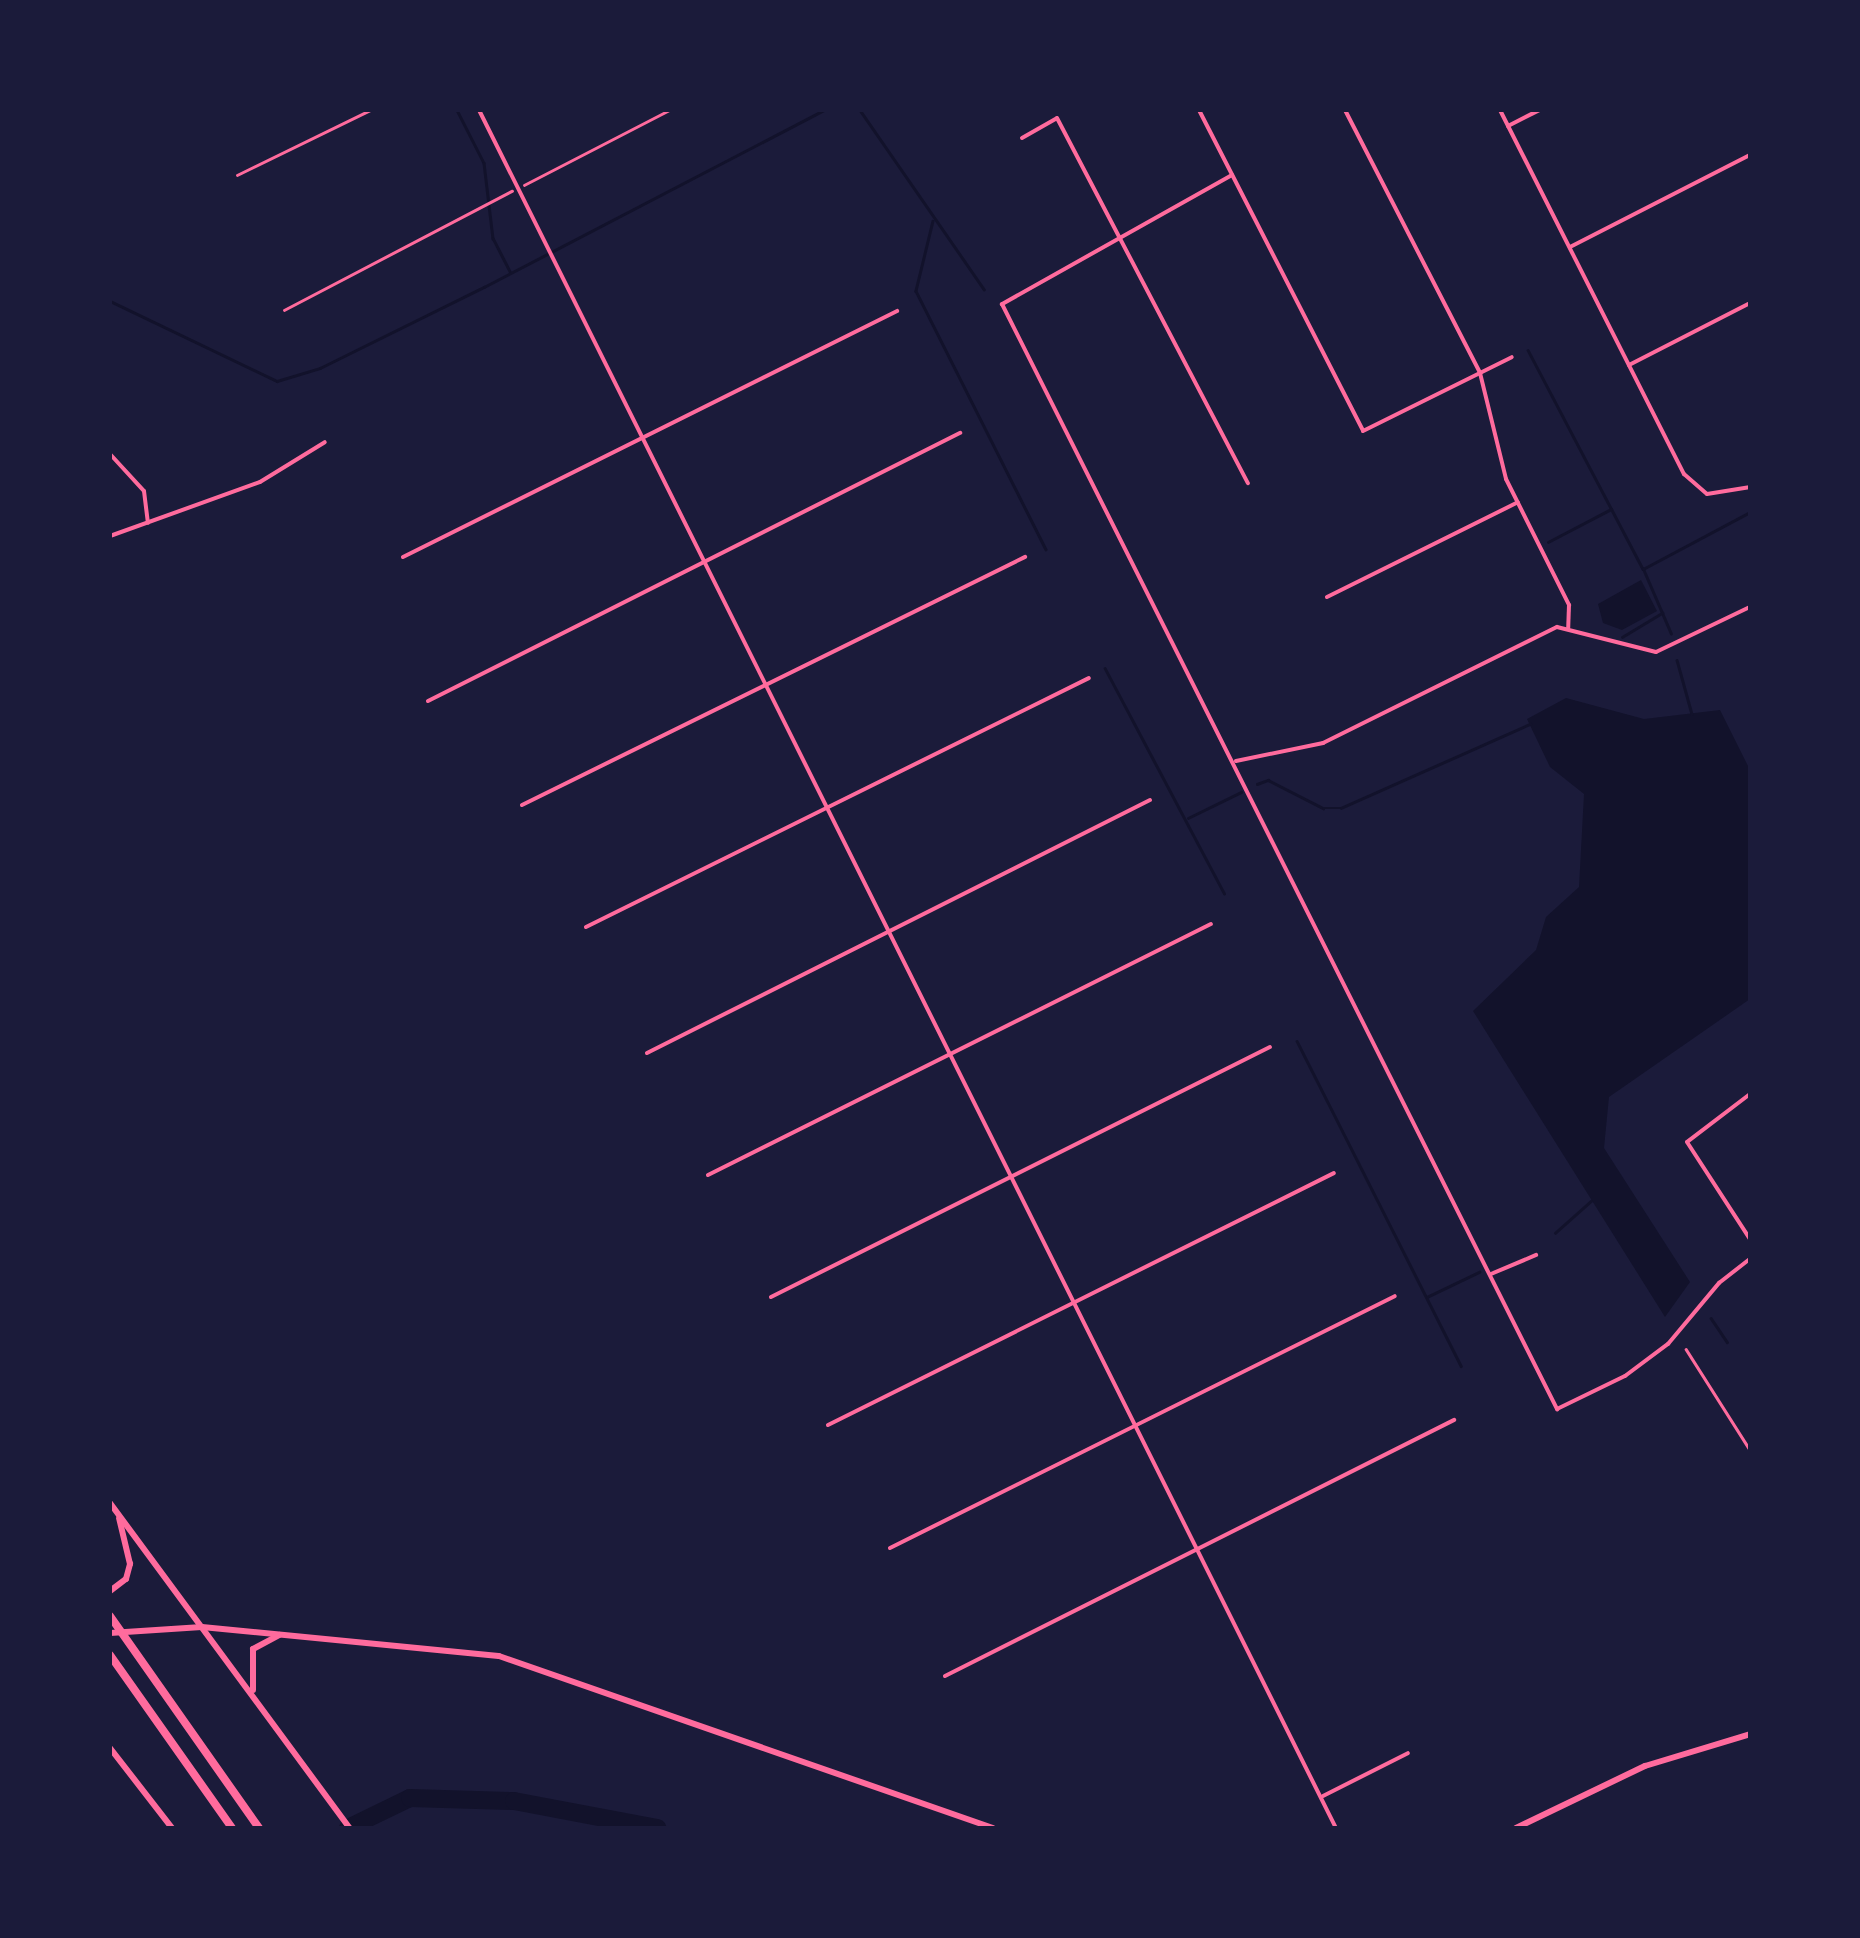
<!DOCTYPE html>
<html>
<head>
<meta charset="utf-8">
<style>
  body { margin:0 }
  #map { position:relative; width:1860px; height:1938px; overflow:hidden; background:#1b1b3a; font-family:Inter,sans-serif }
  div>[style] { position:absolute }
  .water>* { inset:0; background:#12122b }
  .stream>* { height:2.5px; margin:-1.25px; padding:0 1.25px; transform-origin:1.25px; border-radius:1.25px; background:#12122b }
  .river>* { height:18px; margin:-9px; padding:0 9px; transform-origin:9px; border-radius:9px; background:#12122b }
  .path>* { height:2.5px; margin:-1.25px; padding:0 1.25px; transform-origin:1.25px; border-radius:1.25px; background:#ff6b9d }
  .service>* { height:2.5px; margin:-1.25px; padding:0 1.25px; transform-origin:1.25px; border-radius:1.25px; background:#ff6b9d }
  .minor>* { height:4px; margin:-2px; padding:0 2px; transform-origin:2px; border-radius:2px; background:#ff6b9d }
  .secondary>* { height:6px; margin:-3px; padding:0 3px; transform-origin:3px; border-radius:3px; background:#ff6b9d }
  .motorway>* { height:8px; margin:-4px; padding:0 4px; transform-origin:4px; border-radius:4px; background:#ff6b9d }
  span { translate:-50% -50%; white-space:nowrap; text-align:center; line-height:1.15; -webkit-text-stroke:10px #1b1b3a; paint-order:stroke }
  .frame { position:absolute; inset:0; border:112px solid #1b1b3a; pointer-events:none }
</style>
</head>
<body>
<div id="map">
  <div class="water">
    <i style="clip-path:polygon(1641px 580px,1657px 611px,1622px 630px,1603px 623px,1598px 604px)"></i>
    <i style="clip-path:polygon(1566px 698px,1644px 719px,1720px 710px,1750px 770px,1750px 999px,1609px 1097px,1604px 1148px,1690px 1282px,1665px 1317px,1473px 1011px,1536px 950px,1546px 917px,1579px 887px,1584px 794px,1550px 767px,1527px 719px)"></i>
  </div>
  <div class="stream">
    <i style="left:457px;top:110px;width:59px;rotate:63deg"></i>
    <i style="left:484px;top:163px;width:76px;rotate:83.2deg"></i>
    <i style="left:493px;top:238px;width:38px;rotate:63deg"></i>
    <i style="left:860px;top:110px;width:218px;rotate:55.3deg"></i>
    <i style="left:933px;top:221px;width:72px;rotate:103.7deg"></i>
    <i style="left:916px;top:291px;width:289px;rotate:63.3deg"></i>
    <i style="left:110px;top:301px;width:185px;rotate:25.6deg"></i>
    <i style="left:277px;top:381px;width:45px;rotate:-16.8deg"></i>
    <i style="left:320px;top:368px;width:183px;rotate:-26.3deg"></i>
    <i style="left:484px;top:287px;width:383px;rotate:-27.5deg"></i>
    <i style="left:1528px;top:350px;width:247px;rotate:62.3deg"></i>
    <i style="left:1548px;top:542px;width:71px;rotate:-27.6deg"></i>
    <i style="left:1671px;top:634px;width:71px;rotate:-113.3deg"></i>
    <i style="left:1643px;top:569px;width:121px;rotate:-28deg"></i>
    <i style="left:1622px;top:637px;width:47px;rotate:-31deg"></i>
    <i style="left:1677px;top:660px;width:56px;rotate:74.5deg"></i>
    <i style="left:1105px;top:668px;width:255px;rotate:62.1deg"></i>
    <i style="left:1257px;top:784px;width:12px;rotate:-20deg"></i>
    <i style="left:1268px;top:780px;width:62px;rotate:27deg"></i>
    <i style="left:1323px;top:808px;width:18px"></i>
    <i style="left:1341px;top:808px;width:207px;rotate:-24deg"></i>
    <i style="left:1188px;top:818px;width:59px;rotate:-26.1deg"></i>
    <i style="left:1297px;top:1041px;width:364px;rotate:63.2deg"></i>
    <i style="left:1555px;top:1233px;width:48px;rotate:-41.6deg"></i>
    <i style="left:1427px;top:1297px;width:58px;rotate:-25.7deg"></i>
    <i style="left:1711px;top:1318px;width:29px;rotate:56deg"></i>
  </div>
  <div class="river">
    <i style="left:348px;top:1828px;width:69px;rotate:-25.8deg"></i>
    <i style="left:410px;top:1798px;width:104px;rotate:1.7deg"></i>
    <i style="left:514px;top:1801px;width:146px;rotate:10.7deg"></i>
  </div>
  <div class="path">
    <i style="left:237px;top:175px;width:148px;rotate:-26deg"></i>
    <i style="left:524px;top:185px;width:163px;rotate:-27.3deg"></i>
    <i style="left:284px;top:310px;width:257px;rotate:-27.6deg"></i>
  </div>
  <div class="service">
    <i style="left:1686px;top:1349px;width:120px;rotate:57.6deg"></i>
  </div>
  <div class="minor">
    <i style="left:479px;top:110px;width:1920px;rotate:63.49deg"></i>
    <i style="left:1199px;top:110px;width:360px;rotate:62.9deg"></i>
    <i style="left:1363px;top:431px;width:166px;rotate:-26.4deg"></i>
    <i style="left:1345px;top:110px;width:296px;rotate:62.8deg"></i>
    <i style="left:1480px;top:373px;width:109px;rotate:76.2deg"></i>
    <i style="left:1506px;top:479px;width:141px;rotate:63.4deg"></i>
    <i style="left:1569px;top:605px;width:23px;rotate:92deg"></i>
    <i style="left:1500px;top:110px;width:408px;rotate:63.2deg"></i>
    <i style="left:1684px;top:474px;width:30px;rotate:41deg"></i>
    <i style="left:1707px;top:494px;width:44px;rotate:-9.2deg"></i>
    <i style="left:1508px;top:126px;width:35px;rotate:-27deg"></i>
    <i style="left:1022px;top:138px;width:40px;rotate:-29.7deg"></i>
    <i style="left:1057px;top:118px;width:412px;rotate:62.4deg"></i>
    <i style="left:1232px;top:175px;width:264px;rotate:150.7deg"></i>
    <i style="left:1002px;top:304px;width:1237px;rotate:63.33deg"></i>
    <i style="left:1557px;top:1409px;width:76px;rotate:-25.9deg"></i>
    <i style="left:1625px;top:1376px;width:54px;rotate:-36.7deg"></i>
    <i style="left:1668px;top:1344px;width:80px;rotate:-50.1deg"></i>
    <i style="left:1719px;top:1283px;width:39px;rotate:-38deg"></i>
    <i style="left:1570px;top:247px;width:202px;rotate:-27.1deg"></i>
    <i style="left:1629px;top:365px;width:136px;rotate:-27.1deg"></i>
    <i style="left:110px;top:454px;width:50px;rotate:47.4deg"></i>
    <i style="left:144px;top:491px;width:32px;rotate:83deg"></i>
    <i style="left:110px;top:536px;width:159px;rotate:-19.8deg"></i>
    <i style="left:260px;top:482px;width:76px;rotate:-31.6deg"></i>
    <i style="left:403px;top:557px;width:552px;rotate:-26.47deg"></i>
    <i style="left:1327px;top:597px;width:213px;rotate:-26.4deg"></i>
    <i style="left:428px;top:701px;width:596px;rotate:-26.74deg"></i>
    <i style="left:1236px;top:761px;width:89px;rotate:-11.7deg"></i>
    <i style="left:1323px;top:743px;width:261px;rotate:-26.4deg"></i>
    <i style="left:1557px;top:627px;width:102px;rotate:14.2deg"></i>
    <i style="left:1656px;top:652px;width:104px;rotate:-25.6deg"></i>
    <i style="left:522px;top:805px;width:561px;rotate:-26.25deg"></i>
    <i style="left:586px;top:927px;width:561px;rotate:-26.34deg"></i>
    <i style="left:647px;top:1053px;width:563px;rotate:-26.7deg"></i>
    <i style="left:1750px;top:1094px;width:79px;rotate:142.7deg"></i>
    <i style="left:1687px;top:1142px;width:116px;rotate:57deg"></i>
    <i style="left:708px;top:1175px;width:562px;rotate:-26.52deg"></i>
    <i style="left:1491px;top:1274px;width:49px;rotate:-22.9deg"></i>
    <i style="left:771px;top:1297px;width:558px;rotate:-26.61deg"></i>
    <i style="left:828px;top:1425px;width:565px;rotate:-26.47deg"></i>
    <i style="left:890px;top:1548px;width:564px;rotate:-26.52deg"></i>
    <i style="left:945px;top:1676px;width:570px;rotate:-26.7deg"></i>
    <i style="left:1323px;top:1796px;width:95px;rotate:-26.8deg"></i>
  </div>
  <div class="secondary">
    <i style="left:110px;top:1503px;width:404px;rotate:53.6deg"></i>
    <i style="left:110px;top:1591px;width:20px;rotate:-37deg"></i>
    <i style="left:126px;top:1579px;width:16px;rotate:-75deg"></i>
    <i style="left:130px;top:1564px;width:47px;rotate:-103.4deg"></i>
    <i style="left:110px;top:1633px;width:92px;rotate:-3.7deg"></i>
    <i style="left:202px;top:1627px;width:298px;rotate:5.6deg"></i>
    <i style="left:499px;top:1656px;width:523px;rotate:19.2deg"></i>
    <i style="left:253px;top:1690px;width:41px;rotate:-90deg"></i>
    <i style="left:253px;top:1649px;width:30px;rotate:-28deg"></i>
    <i style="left:110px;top:1748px;width:101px;rotate:52.2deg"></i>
    <i style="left:1516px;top:1828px;width:143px;rotate:-25.7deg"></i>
    <i style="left:1645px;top:1766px;width:110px;rotate:-16.9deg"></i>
  </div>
  <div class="motorway">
    <i style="left:110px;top:1616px;width:259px;rotate:54.9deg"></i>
    <i style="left:110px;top:1655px;width:212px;rotate:54.8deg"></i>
  </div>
  <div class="frame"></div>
</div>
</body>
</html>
